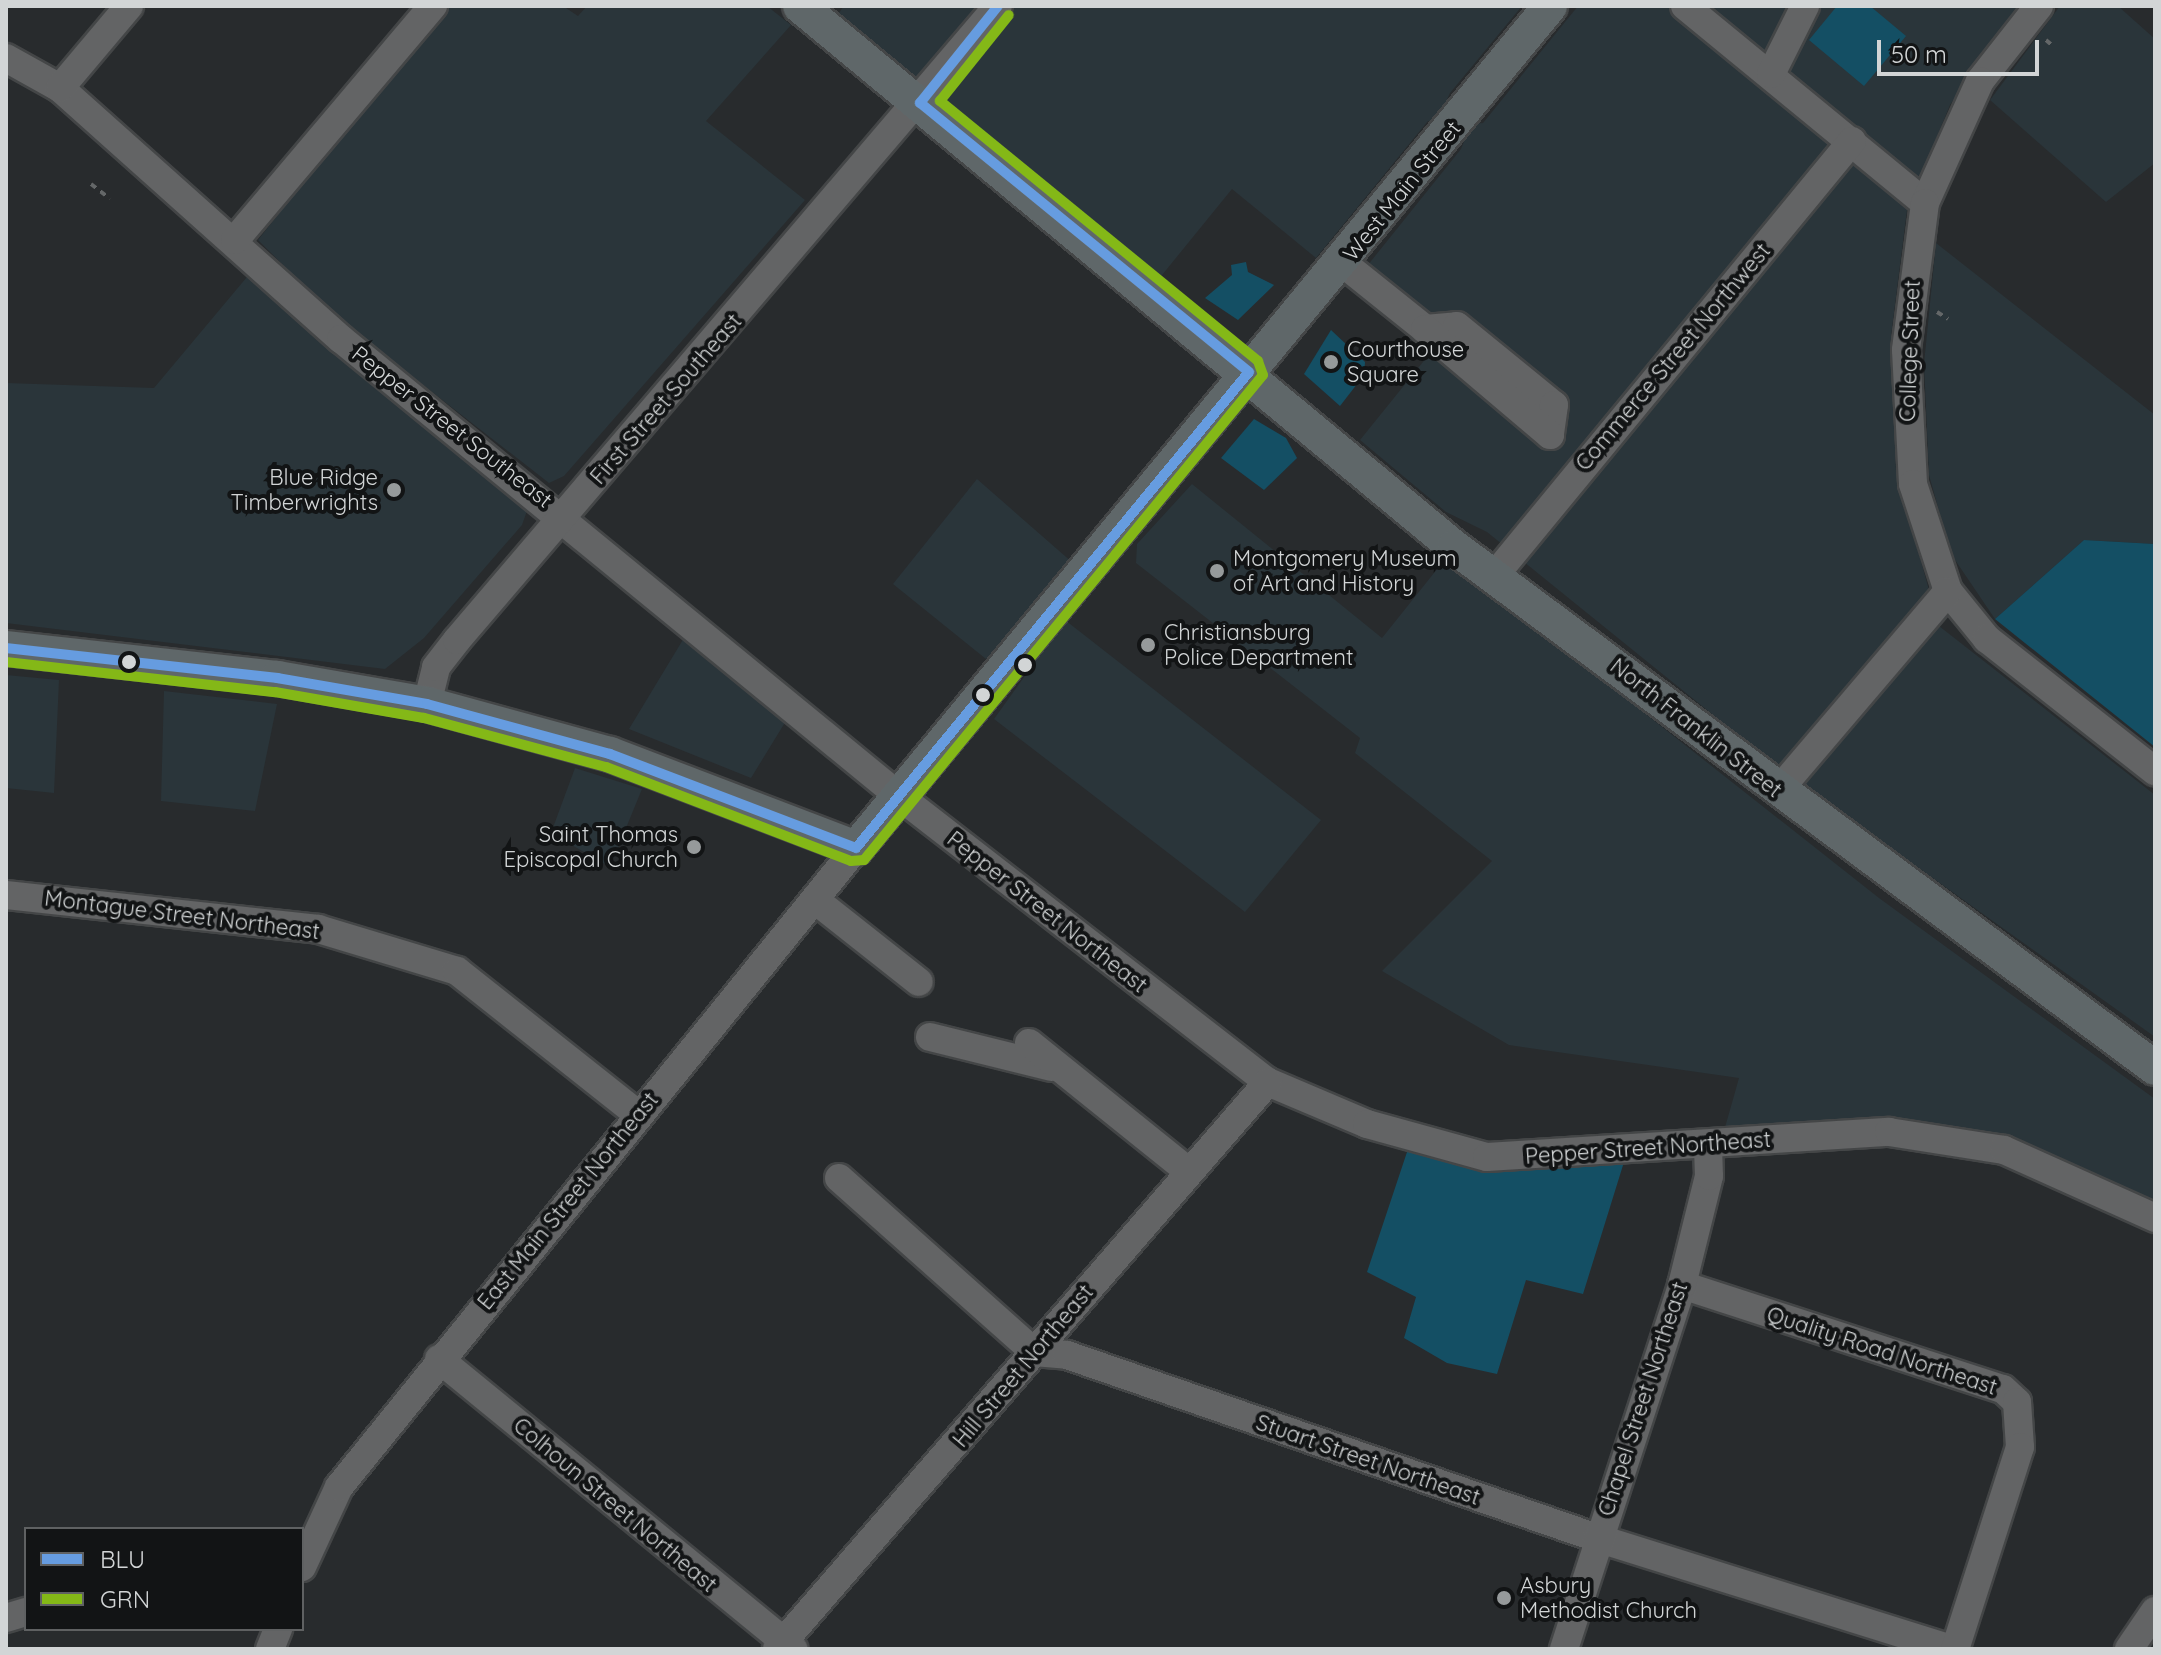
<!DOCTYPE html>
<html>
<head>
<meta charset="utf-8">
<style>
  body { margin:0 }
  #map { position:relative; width:2161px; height:1655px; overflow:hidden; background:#282b2d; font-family:Quicksand,sans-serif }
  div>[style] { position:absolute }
  .built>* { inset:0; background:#2a353a }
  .green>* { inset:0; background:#144f64 }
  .path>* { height:4px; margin-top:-2px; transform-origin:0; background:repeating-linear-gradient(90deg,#646768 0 6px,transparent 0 12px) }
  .roads { filter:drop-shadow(2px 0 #444647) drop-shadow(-2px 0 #444647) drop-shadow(0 2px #444647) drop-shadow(0 -2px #444647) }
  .minor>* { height:28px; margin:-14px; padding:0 14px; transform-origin:14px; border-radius:14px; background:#636465 }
  .major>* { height:34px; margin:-17px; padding:0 17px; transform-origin:17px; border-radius:17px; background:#5f6769 }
  .bus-1>* { height:10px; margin:-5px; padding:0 5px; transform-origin:5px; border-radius:5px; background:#669ce0 }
  .bus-2>* { height:10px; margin:-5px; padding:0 5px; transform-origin:5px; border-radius:5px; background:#84b817 }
  .dots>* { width:22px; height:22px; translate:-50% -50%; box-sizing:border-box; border:4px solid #121415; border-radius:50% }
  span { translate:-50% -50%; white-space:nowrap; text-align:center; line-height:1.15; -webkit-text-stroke:8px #121415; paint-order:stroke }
  .street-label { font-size:22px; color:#d2d5d6 }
  .poi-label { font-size:22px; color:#d2d5d6 }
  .left { translate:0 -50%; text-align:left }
  .right { translate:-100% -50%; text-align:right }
  .frame { position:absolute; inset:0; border:8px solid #d2d5d6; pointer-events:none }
  .legend { position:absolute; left:24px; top:1527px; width:280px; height:104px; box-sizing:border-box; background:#121415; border:2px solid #5f6162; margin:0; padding:10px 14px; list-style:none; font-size:24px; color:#d2d5d6 }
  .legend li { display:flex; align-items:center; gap:16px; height:40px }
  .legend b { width:40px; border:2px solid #5f6162 }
  .scale { position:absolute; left:1877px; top:40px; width:162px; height:36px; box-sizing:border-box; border:4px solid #d2d5d6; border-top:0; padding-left:10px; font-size:24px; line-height:28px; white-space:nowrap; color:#d2d5d6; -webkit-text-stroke:6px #121415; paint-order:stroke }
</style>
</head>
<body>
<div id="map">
  <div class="built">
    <i style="clip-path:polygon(442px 6px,563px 6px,578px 16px,587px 6px,767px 6px,791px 25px,706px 121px,805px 200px,564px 476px,549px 483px,332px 314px,258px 240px)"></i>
    <i style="clip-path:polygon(844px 6px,1522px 6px,1450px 93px,1437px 121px,1428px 121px,1316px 258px,1232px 189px,1158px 280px,838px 14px)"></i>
    <i style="clip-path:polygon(1578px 6px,2018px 6px,1950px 105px,1907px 210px,1891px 336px,1896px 471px,1939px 626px,2155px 795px,2155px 1037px,1775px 765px,1487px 532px,1446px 512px,1360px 440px,1431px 352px,1351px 286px,1461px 149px,1471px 124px,1483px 123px)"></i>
    <i style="clip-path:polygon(2060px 6px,2118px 6px,2155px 39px,2155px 163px,2106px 202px,1990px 100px)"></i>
    <i style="clip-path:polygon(1936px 243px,2155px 415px,2155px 544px,2084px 540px,1995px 619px,1951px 554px,1929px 475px,1924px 364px)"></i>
    <i style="clip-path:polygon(252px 271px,528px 508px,522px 525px,424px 638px,385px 669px,6px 623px,6px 383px,154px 388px)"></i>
    <i style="clip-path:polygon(977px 479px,1073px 563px,1012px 629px,1014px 638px,986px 659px,893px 584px)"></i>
    <i style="clip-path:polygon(1192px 484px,1382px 638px,1442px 563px,1510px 607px,1879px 898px,2155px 1099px,2155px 1210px,2017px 1148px,1722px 1138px,1739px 1078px,1509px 1045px,1382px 971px,1492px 861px,1355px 753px,1360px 738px,1136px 563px,1137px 544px)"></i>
    <i style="clip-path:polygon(1065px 620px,1321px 820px,1245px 912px,994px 719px)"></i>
    <i style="clip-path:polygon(687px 633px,789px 716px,751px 778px,629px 729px)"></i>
    <i style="clip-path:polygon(6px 675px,59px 680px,54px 793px,6px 788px)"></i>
    <i style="clip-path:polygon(164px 691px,277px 704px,255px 811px,161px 801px)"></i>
    <i style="clip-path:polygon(575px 768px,642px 789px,610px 867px,551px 833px)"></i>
  </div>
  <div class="green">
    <i style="clip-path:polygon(1837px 6px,1870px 6px,1906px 36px,1864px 86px,1809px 40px)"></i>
    <i style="clip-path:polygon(1246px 262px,1248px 272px,1274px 285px,1238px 320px,1205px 298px,1232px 275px,1231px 265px)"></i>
    <i style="clip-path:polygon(1331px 330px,1365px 362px,1364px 375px,1340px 406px,1304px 374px)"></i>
    <i style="clip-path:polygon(1254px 419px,1286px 438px,1297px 458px,1264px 490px,1221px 458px)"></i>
    <i style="clip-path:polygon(2084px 540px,2155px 544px,2155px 747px,1995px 619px)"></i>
    <i style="clip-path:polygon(1409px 1146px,1493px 1168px,1624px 1162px,1583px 1294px,1526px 1280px,1497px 1374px,1447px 1363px,1404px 1338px,1416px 1297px,1367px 1272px)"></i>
  </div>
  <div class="path">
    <i style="left:2046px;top:40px;width:11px;rotate:41deg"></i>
    <i style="left:91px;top:184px;width:24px;rotate:38deg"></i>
    <i style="left:1937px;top:312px;width:13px;rotate:32deg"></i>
  </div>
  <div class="roads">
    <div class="minor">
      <i style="left:1685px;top:6px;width:310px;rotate:39.4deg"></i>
      <i style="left:2039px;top:6px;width:95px;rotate:128.2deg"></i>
      <i style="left:1980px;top:81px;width:134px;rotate:114.3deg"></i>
      <i style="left:1925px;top:203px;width:148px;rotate:97.4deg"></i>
      <i style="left:1906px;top:350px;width:134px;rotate:87deg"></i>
      <i style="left:1913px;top:484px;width:113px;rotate:71.9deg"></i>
      <i style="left:1948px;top:591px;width:62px;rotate:50.9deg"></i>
      <i style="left:1987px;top:639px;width:214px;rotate:38.2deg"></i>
      <i style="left:6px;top:58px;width:62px;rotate:29.1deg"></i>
      <i style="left:60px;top:88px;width:377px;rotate:41.8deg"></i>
      <i style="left:341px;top:339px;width:721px;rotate:39.32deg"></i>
      <i style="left:899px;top:796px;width:467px;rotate:37.8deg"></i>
      <i style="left:1268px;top:1082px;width:108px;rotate:23deg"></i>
      <i style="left:1367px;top:1124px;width:124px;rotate:15.4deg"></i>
      <i style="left:1487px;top:1157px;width:403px;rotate:-3.6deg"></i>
      <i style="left:1889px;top:1132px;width:116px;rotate:8.9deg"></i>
      <i style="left:2004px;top:1150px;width:166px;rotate:24.2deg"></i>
      <i style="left:1771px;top:74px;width:76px;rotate:-63.4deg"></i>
      <i style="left:60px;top:88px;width:107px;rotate:-49.9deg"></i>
      <i style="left:235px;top:240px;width:307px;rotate:-49.8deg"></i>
      <i style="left:1344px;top:264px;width:104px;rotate:38.7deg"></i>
      <i style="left:1425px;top:329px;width:32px;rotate:-5deg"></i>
      <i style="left:1457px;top:326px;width:125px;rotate:39.2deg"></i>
      <i style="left:1554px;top:405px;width:30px;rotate:98deg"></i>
      <i style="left:1425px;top:329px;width:164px;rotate:40.3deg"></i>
      <i style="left:1495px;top:575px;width:562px;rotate:-50.56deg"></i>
      <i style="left:427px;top:704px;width:38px;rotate:-76deg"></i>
      <i style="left:436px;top:667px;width:34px;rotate:-52deg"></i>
      <i style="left:457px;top:640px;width:833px;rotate:-49.53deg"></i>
      <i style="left:1778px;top:791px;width:262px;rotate:-49.6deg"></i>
      <i style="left:6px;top:895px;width:314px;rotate:6.2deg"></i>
      <i style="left:318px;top:929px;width:145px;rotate:16.8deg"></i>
      <i style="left:457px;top:971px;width:232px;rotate:38.4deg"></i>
      <i style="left:815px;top:900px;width:132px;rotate:38.3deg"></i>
      <i style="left:930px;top:1037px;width:125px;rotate:13.9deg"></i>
      <i style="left:1029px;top:1043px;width:204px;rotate:38.8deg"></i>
      <i style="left:839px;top:1178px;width:261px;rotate:41.7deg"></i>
      <i style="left:1034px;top:1352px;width:33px;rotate:5deg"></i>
      <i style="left:1067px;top:1355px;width:561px;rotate:19.05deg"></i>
      <i style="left:1597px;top:1538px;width:371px;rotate:17.4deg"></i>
      <i style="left:1682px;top:1285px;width:337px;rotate:18deg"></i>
      <i style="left:2003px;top:1389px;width:19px;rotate:43deg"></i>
      <i style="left:2017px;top:1402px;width:45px;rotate:86.2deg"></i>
      <i style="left:2020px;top:1447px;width:212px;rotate:107.8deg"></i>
      <i style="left:439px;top:1359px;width:458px;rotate:39.3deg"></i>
      <i style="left:302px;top:1567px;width:88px;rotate:-65.2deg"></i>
      <i style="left:339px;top:1487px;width:822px;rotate:-51.02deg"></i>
      <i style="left:6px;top:1618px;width:21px;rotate:-17deg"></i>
      <i style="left:270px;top:1649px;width:22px;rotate:-68deg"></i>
      <i style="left:777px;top:1649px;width:750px;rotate:-49.11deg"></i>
      <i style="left:1564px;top:1649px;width:383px;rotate:-72deg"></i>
      <i style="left:1682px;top:1285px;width:112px;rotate:-76.1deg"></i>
      <i style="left:1709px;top:1176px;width:29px;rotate:-92deg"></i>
      <i style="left:2129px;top:1649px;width:46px;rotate:-55.6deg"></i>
    </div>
    <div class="major">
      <i style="left:800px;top:6px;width:849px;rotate:39.6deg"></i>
      <i style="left:1454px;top:547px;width:873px;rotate:36.62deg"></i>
      <i style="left:6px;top:648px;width:273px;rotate:6.3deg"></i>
      <i style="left:277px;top:678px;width:152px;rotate:9.8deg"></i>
      <i style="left:427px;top:704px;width:190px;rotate:15.3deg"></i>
      <i style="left:610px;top:754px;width:263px;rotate:20.9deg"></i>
      <i style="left:856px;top:848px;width:1091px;rotate:-50.5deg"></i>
    </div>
  </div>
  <div class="bus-1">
    <i style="left:6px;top:648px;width:273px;rotate:6.3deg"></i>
    <i style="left:277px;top:678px;width:152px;rotate:9.8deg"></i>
    <i style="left:427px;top:704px;width:190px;rotate:15.3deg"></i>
    <i style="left:610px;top:754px;width:263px;rotate:20.9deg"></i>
    <i style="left:856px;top:848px;width:617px;rotate:-50.46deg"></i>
    <i style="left:1249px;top:372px;width:425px;rotate:-140.7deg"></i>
    <i style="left:920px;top:103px;width:124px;rotate:-51.2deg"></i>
  </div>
  <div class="bus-2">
    <i style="left:6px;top:662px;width:271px;rotate:6.4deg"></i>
    <i style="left:275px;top:692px;width:151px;rotate:9.9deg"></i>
    <i style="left:424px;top:718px;width:188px;rotate:15.1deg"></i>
    <i style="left:606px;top:767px;width:262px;rotate:21deg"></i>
    <i style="left:851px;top:861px;width:13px;rotate:-4deg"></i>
    <i style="left:864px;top:860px;width:628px;rotate:-50.56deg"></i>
    <i style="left:1263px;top:375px;width:15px;rotate:-110deg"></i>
    <i style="left:1258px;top:361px;width:411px;rotate:-140.7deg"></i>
    <i style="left:940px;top:101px;width:110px;rotate:-51.3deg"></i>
  </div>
  <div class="dots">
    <i style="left:1331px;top:362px;background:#969a9b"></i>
    <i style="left:394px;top:490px;background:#969a9b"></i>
    <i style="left:1217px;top:571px;background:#969a9b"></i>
    <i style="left:1148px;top:645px;background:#969a9b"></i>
    <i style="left:129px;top:662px;background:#d2d5d6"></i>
    <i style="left:1025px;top:665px;background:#d2d5d6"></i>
    <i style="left:983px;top:695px;background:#d2d5d6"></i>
    <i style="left:694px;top:847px;background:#969a9b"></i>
    <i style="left:1504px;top:1598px;background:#969a9b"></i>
  </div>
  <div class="street-label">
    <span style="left:1402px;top:191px;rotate:-51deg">West Main Street</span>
    <span style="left:1910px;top:351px;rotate:-88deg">College Street</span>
    <span style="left:1673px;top:357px;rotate:-50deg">Commerce Street Northwest</span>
    <span style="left:666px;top:399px;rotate:-49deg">First Street Southeast</span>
    <span style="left:452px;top:427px;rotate:38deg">Pepper Street Southeast</span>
    <span style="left:1696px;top:728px;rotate:38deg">North Franklin Street</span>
    <span style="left:1047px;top:912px;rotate:38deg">Pepper Street Northeast</span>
    <span style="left:182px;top:915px;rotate:7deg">Montague Street Northeast</span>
    <span style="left:1648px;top:1148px;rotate:-4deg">Pepper Street Northeast</span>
    <span style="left:568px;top:1201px;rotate:-51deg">East Main Street Northeast</span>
    <span style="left:1882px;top:1351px;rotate:18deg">Quality Road Northeast</span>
    <span style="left:1023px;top:1366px;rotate:-50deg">Hill Street Northeast</span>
    <span style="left:1643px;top:1399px;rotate:-72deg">Chapel Street Northeast</span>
    <span style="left:1368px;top:1460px;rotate:19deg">Stuart Street Northeast</span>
    <span style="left:615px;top:1505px;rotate:40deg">Colhoun Street Northeast</span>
  </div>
  <div class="poi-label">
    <span class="left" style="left:1347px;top:362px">Courthouse<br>Square</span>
    <span class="right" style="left:378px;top:490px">Blue Ridge<br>Timberwrights</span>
    <span class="left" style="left:1233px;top:571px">Montgomery Museum<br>of Art and History</span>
    <span class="left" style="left:1164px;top:645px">Christiansburg<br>Police Department</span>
    <span class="right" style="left:678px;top:847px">Saint Thomas<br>Episcopal Church</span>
    <span class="left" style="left:1520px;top:1598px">Asbury<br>Methodist Church</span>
  </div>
  <div class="frame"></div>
  <ul class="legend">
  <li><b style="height:10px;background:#669ce0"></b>BLU</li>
  <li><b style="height:10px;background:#84b817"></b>GRN</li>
  </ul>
  <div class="scale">50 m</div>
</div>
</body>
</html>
